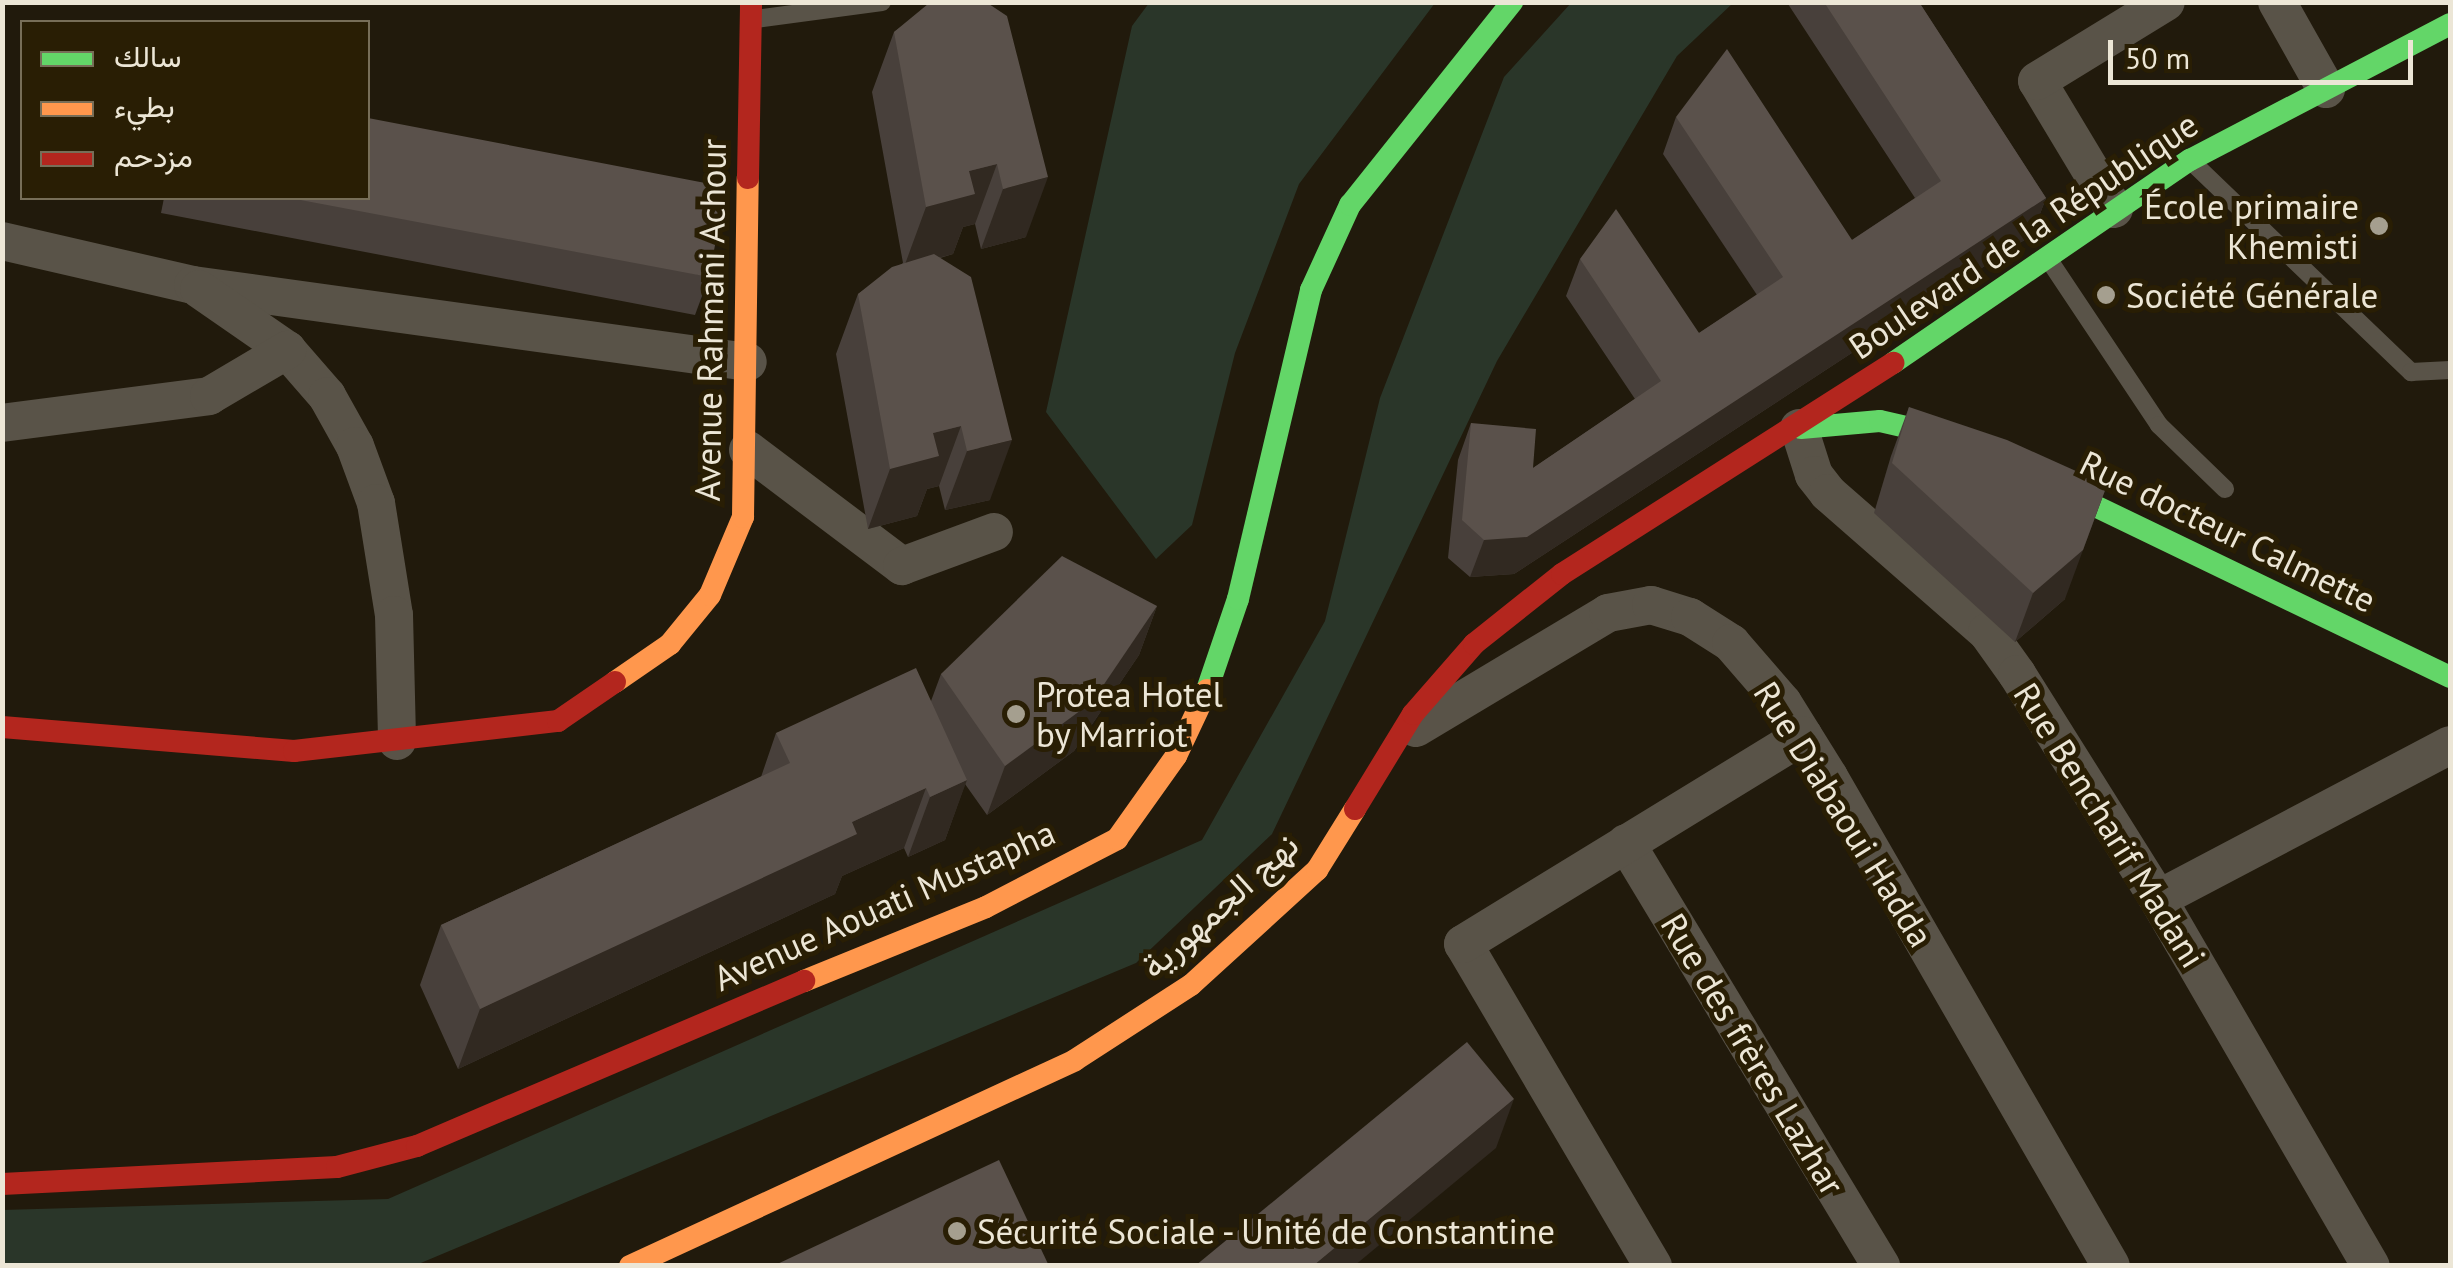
<!DOCTYPE html>
<html>
<head>
<meta charset="utf-8">
<style>
  body { margin:0 }
  #map { position:relative; width:2453px; height:1268px; overflow:hidden; background:#211a0c; font-family:"PT Sans",Vazirmatn,sans-serif }
  div>[style] { position:absolute }
  .green>* { inset:0; background:#2a3629 }
  .lane>* { height:18px; margin:-9px; padding:0 9px; transform-origin:9px; border-radius:9px; background:#595348 }
  .street>* { height:38px; margin:-19px; padding:0 19px; transform-origin:19px; border-radius:19px; background:#595348 }
  .fast>* { height:22px; margin:-11px; padding:0 11px; transform-origin:11px; border-radius:11px; background:#63d668 }
  .slow>* { height:22px; margin:-11px; padding:0 11px; transform-origin:11px; border-radius:11px; background:#ff974d }
  .jam>* { height:22px; margin:-11px; padding:0 11px; transform-origin:11px; border-radius:11px; background:#b3261e }
  .wall>* { inset:0; background:#48403b }
  .shaded-wall>* { inset:0; background:#312921 }
  .building>* { inset:0; background:#5a514b }
  .dots>* { width:28px; height:28px; translate:-50% -50%; box-sizing:border-box; border:5px solid #291e04; border-radius:50% }
  span { translate:-50% -50%; white-space:nowrap; text-align:center; line-height:1.15; -webkit-text-stroke:10px #291e04; paint-order:stroke }
  .poi-label { font-size:35px; color:#ece6d6 }
  .right { translate:-100% -50%; text-align:right }
  .left { translate:0 -50%; text-align:left }
  .street-label { font-size:35px; color:#ece6d6 }
  .frame { position:absolute; inset:0; border:5px solid #ece6d6; pointer-events:none }
  .legend { position:absolute; left:20px; top:20px; width:350px; height:180px; box-sizing:border-box; background:#291e04; border:2px solid #776e58; margin:0; padding:12px 18px; list-style:none; font-size:30px; color:#ece6d6 }
  .legend li { display:flex; align-items:center; gap:20px; height:50px }
  .legend b { width:50px; border:2px solid #776e58 }
  .scale { position:absolute; left:2108px; top:40px; width:305px; height:45px; box-sizing:border-box; border:5px solid #ece6d6; border-top:0; padding-left:12px; font-size:30px; line-height:35px; white-space:nowrap; color:#ece6d6; -webkit-text-stroke:8px #291e04; paint-order:stroke }
</style>
</head>
<body>
<div id="map">
  <div class="green">
    <i style="clip-path:polygon(1149px 3px,1435px 3px,1299px 184px,1235px 353px,1192px 525px,1156px 559px,1046px 412px,1132px 26px)"></i>
    <i style="clip-path:polygon(1571px 3px,1733px 3px,1677px 56px,1497px 361px,1272px 834px,1136px 963px,416px 1265px,3px 1265px,2px 1210px,388px 1199px,1202px 840px,1325px 621px,1380px 398px,1504px 77px)"></i>
  </div>
  <div class="lane">
    <i style="left:755px;top:19px;width:128px;rotate:-7.6deg"></i>
    <i style="left:2194px;top:164px;width:301px;rotate:43.8deg"></i>
    <i style="left:2411px;top:372px;width:39px;rotate:-3deg"></i>
    <i style="left:2051px;top:263px;width:195px;rotate:56.3deg"></i>
    <i style="left:2159px;top:425px;width:92px;rotate:44.1deg"></i>
  </div>
  <div class="street">
    <i style="left:2277px;top:2px;width:100px;rotate:60.6deg"></i>
    <i style="left:2114px;top:209px;width:149px;rotate:-121deg"></i>
    <i style="left:2037px;top:81px;width:151px;rotate:-31.5deg"></i>
    <i style="left:2px;top:241px;width:196px;rotate:13deg"></i>
    <i style="left:193px;top:285px;width:560px;rotate:7.9deg"></i>
    <i style="left:199px;top:289px;width:107px;rotate:34.7deg"></i>
    <i style="left:287px;top:350px;width:61px;rotate:49deg"></i>
    <i style="left:327px;top:396px;width:57px;rotate:60.8deg"></i>
    <i style="left:355px;top:446px;width:61px;rotate:69.8deg"></i>
    <i style="left:376px;top:503px;width:113px;rotate:80.9deg"></i>
    <i style="left:394px;top:615px;width:126px;rotate:88.6deg"></i>
    <i style="left:2px;top:423px;width:209px;rotate:-7.4deg"></i>
    <i style="left:209px;top:396px;width:91px;rotate:-30.5deg"></i>
    <i style="left:1799px;top:428px;width:49px;rotate:72.3deg"></i>
    <i style="left:1814px;top:475px;width:23px;rotate:52deg"></i>
    <i style="left:1828px;top:493px;width:211px;rotate:41.2deg"></i>
    <i style="left:1987px;top:632px;width:52px;rotate:54.5deg"></i>
    <i style="left:2017px;top:674px;width:266px;rotate:57.9deg"></i>
    <i style="left:2158px;top:899px;width:424px;rotate:59.9deg"></i>
    <i style="left:748px;top:450px;width:193px;rotate:37deg"></i>
    <i style="left:902px;top:566px;width:98px;rotate:-20.3deg"></i>
    <i style="left:1416px;top:728px;width:224px;rotate:-30.9deg"></i>
    <i style="left:1608px;top:613px;width:44px;rotate:-10.5deg"></i>
    <i style="left:1651px;top:605px;width:41px;rotate:17.1deg"></i>
    <i style="left:1690px;top:617px;width:49px;rotate:32.4deg"></i>
    <i style="left:1731px;top:643px;width:79px;rotate:49.1deg"></i>
    <i style="left:1783px;top:703px;width:87px;rotate:58.1deg"></i>
    <i style="left:1829px;top:777px;width:564px;rotate:60.03deg"></i>
    <i style="left:1626px;top:843px;width:494px;rotate:58.9deg"></i>
    <i style="left:2158px;top:899px;width:330px;rotate:-27.8deg"></i>
    <i style="left:1653px;top:1266px;width:374px;rotate:-120.5deg"></i>
    <i style="left:1463px;top:944px;width:399px;rotate:-31.5deg"></i>
  </div>
  <div class="fast">
    <i style="left:1893px;top:363px;width:360px;rotate:-34.4deg"></i>
    <i style="left:2190px;top:160px;width:293px;rotate:-27.6deg"></i>
    <i style="left:1801px;top:428px;width:79px;rotate:-5.1deg"></i>
    <i style="left:1880px;top:421px;width:76px;rotate:12.9deg"></i>
    <i style="left:1954px;top:438px;width:551px;rotate:25.73deg"></i>
    <i style="left:1207px;top:690px;width:96px;rotate:-71.2deg"></i>
    <i style="left:1238px;top:599px;width:318px;rotate:-76.7deg"></i>
    <i style="left:1311px;top:290px;width:94px;rotate:-65.4deg"></i>
    <i style="left:1350px;top:205px;width:260px;rotate:-51.4deg"></i>
  </div>
  <div class="slow">
    <i style="left:615px;top:682px;width:67px;rotate:-34.6deg"></i>
    <i style="left:670px;top:644px;width:63px;rotate:-50.8deg"></i>
    <i style="left:710px;top:595px;width:85px;rotate:-67.1deg"></i>
    <i style="left:743px;top:517px;width:339px;rotate:-89.2deg"></i>
    <i style="left:804px;top:981px;width:196px;rotate:-22.1deg"></i>
    <i style="left:986px;top:907px;width:148px;rotate:-27.4deg"></i>
    <i style="left:1117px;top:839px;width:102px;rotate:-54.6deg"></i>
    <i style="left:1176px;top:756px;width:73px;rotate:-64.8deg"></i>
    <i style="left:630px;top:1266px;width:490px;rotate:-24.8deg"></i>
    <i style="left:1075px;top:1060px;width:138px;rotate:-32.9deg"></i>
    <i style="left:1191px;top:985px;width:171px;rotate:-42.4deg"></i>
    <i style="left:1317px;top:870px;width:72px;rotate:-58.1deg"></i>
  </div>
  <div class="jam">
    <i style="left:748px;top:178px;width:176px;rotate:-89deg"></i>
    <i style="left:2px;top:727px;width:293px;rotate:4.7deg"></i>
    <i style="left:294px;top:751px;width:266px;rotate:-6.5deg"></i>
    <i style="left:558px;top:721px;width:69px;rotate:-34.4deg"></i>
    <i style="left:1355px;top:809px;width:111px;rotate:-58.6deg"></i>
    <i style="left:1413px;top:714px;width:93px;rotate:-48.9deg"></i>
    <i style="left:1474px;top:644px;width:112px;rotate:-38.5deg"></i>
    <i style="left:1562px;top:574px;width:393px;rotate:-32.5deg"></i>
    <i style="left:2px;top:1184px;width:335px;rotate:-2.9deg"></i>
    <i style="left:337px;top:1167px;width:83px;rotate:-14.7deg"></i>
    <i style="left:417px;top:1146px;width:421px;rotate:-23.1deg"></i>
  </div>
  <div class="wall">
    <i style="clip-path:polygon(935px 2px,1026px 237px,981px 249px,975px 224px,963px 227px,953px 254px,940px 258px,990px 500px,945px 510px,939px 486px,927px 489px,917px 516px,868px 529px,836px 354px,858px 294px,903px 263px,872px 92px,894px 32px)"></i>
    <i style="clip-path:polygon(1788px 2px,1919px 2px,2046px 198px,2032px 235px,1514px 574px,1470px 577px,1448px 558px,1458px 460px,1471px 423px,1533px 468px,1635px 399px,1566px 296px,1580px 259px,1699px 333px,1757px 295px,1663px 154px,1676px 117px,1852px 240px,1915px 198px,1788px 4px)"></i>
    <i style="clip-path:polygon(164px 198px,368px 198px,709px 277px,695px 315px,161px 213px)"></i>
    <i style="clip-path:polygon(1909px 407px,2065px 599px,2015px 642px,1874px 513px,1891px 456px)"></i>
    <i style="clip-path:polygon(1157px 606px,1139px 655px,1074px 751px,987px 815px,965px 784px,945px 840px,908px 857px,904px 848px,842px 876px,835px 894px,458px 1069px,420px 985px,441px 925px,761px 777px,776px 733px,931px 701px,941px 674px)"></i>
  </div>
  <div class="shaded-wall">
    <i style="clip-path:polygon(997px 164px,975px 224px,963px 227px,953px 254px,904px 267px,926px 207px,969px 171px)"></i>
    <i style="clip-path:polygon(1048px 177px,1026px 237px,981px 249px,1003px 189px)"></i>
    <i style="clip-path:polygon(2046px 198px,2032px 235px,1514px 574px,1470px 577px,1484px 540px)"></i>
    <i style="clip-path:polygon(961px 426px,939px 486px,927px 489px,917px 516px,868px 529px,890px 469px,933px 433px)"></i>
    <i style="clip-path:polygon(1012px 440px,990px 500px,945px 510px,967px 451px)"></i>
    <i style="clip-path:polygon(2107px 485px,2065px 599px,2015px 642px,2033px 593px)"></i>
    <i style="clip-path:polygon(1157px 606px,1139px 655px,1074px 751px,987px 815px,1005px 766px)"></i>
    <i style="clip-path:polygon(967px 780px,945px 840px,908px 857px,930px 797px)"></i>
    <i style="clip-path:polygon(926px 788px,904px 848px,842px 876px,835px 894px,458px 1069px,480px 1009px,852px 822px)"></i>
    <i style="clip-path:polygon(1514px 1099px,1496px 1148px,1354px 1266px,1313px 1266px)"></i>
  </div>
  <div class="building">
    <i style="clip-path:polygon(935px 2px,986px 2px,1007px 16px,1048px 177px,1003px 189px,997px 164px,969px 171px,975px 194px,926px 207px,894px 32px,928px 4px)"></i>
    <i style="clip-path:polygon(1824px 2px,1919px 2px,2046px 198px,1527px 537px,1484px 540px,1462px 520px,1471px 423px,1536px 429px,1533px 468px,1661px 381px,1580px 259px,1616px 209px,1699px 333px,1783px 277px,1676px 117px,1727px 49px,1852px 240px,1941px 181px)"></i>
    <i style="clip-path:polygon(368px 118px,726px 187px,709px 277px,290px 198px,368px 198px)"></i>
    <i style="clip-path:polygon(934px 254px,971px 277px,1012px 440px,967px 451px,961px 426px,933px 433px,939px 456px,890px 469px,858px 294px,892px 267px)"></i>
    <i style="clip-path:polygon(1909px 407px,2007px 440px,2107px 485px,2083px 550px,2033px 593px,1892px 463px)"></i>
    <i style="clip-path:polygon(1062px 556px,1157px 606px,1092px 702px,1005px 766px,941px 674px)"></i>
    <i style="clip-path:polygon(916px 668px,967px 780px,930px 797px,926px 788px,852px 822px,857px 834px,480px 1009px,441px 925px,790px 763px,776px 733px)"></i>
    <i style="clip-path:polygon(1467px 1042px,1514px 1099px,1313px 1266px,1195px 1266px)"></i>
    <i style="clip-path:polygon(999px 1160px,1049px 1266px,773px 1266px)"></i>
  </div>
  <div class="dots">
    <i style="left:2379px;top:226px;background:#a59f8f"></i>
    <i style="left:2106px;top:295px;background:#a59f8f"></i>
    <i style="left:1016px;top:714px;background:#a59f8f"></i>
    <i style="left:957px;top:1231px;background:#a59f8f"></i>
  </div>
  <div class="poi-label">
    <span class="right" style="left:2359px;top:226px">École primaire<br>Khemisti</span>
    <span class="left" style="left:2126px;top:295px">Société Générale</span>
    <span class="left" style="left:1036px;top:714px">Protea Hotel<br>by Marriot</span>
    <span class="left" style="left:977px;top:1231px">Sécurité Sociale - Unité de Constantine</span>
  </div>
  <div class="street-label">
    <span style="left:2023px;top:235px;rotate:-34deg">Boulevard de la République</span>
    <span style="left:710px;top:320px;rotate:-89deg">Avenue Rahmani Achour</span>
    <span style="left:2228px;top:531px;rotate:26deg">Rue docteur Calmette</span>
    <span style="left:1844px;top:814px;rotate:58deg">Rue Diabaoui Hadda</span>
    <span style="left:2110px;top:825px;rotate:58deg">Rue Bencharif Madani</span>
    <span style="left:884px;top:905px;rotate:-24deg">Avenue Aouati Mustapha</span>
    <span style="left:1219px;top:905px;rotate:-42deg">نهج الجمهورية</span>
    <span style="left:1753px;top:1054px;rotate:59deg">Rue des frères Lazhar</span>
  </div>
  <div class="frame"></div>
  <ul class="legend">
  <li><b style="height:12px;background:#63d668"></b>سالك</li>
  <li><b style="height:12px;background:#ff974d"></b>بطيء</li>
  <li><b style="height:12px;background:#b3261e"></b>مزدحم</li>
  </ul>
  <div class="scale">50 m</div>
</div>
</body>
</html>
